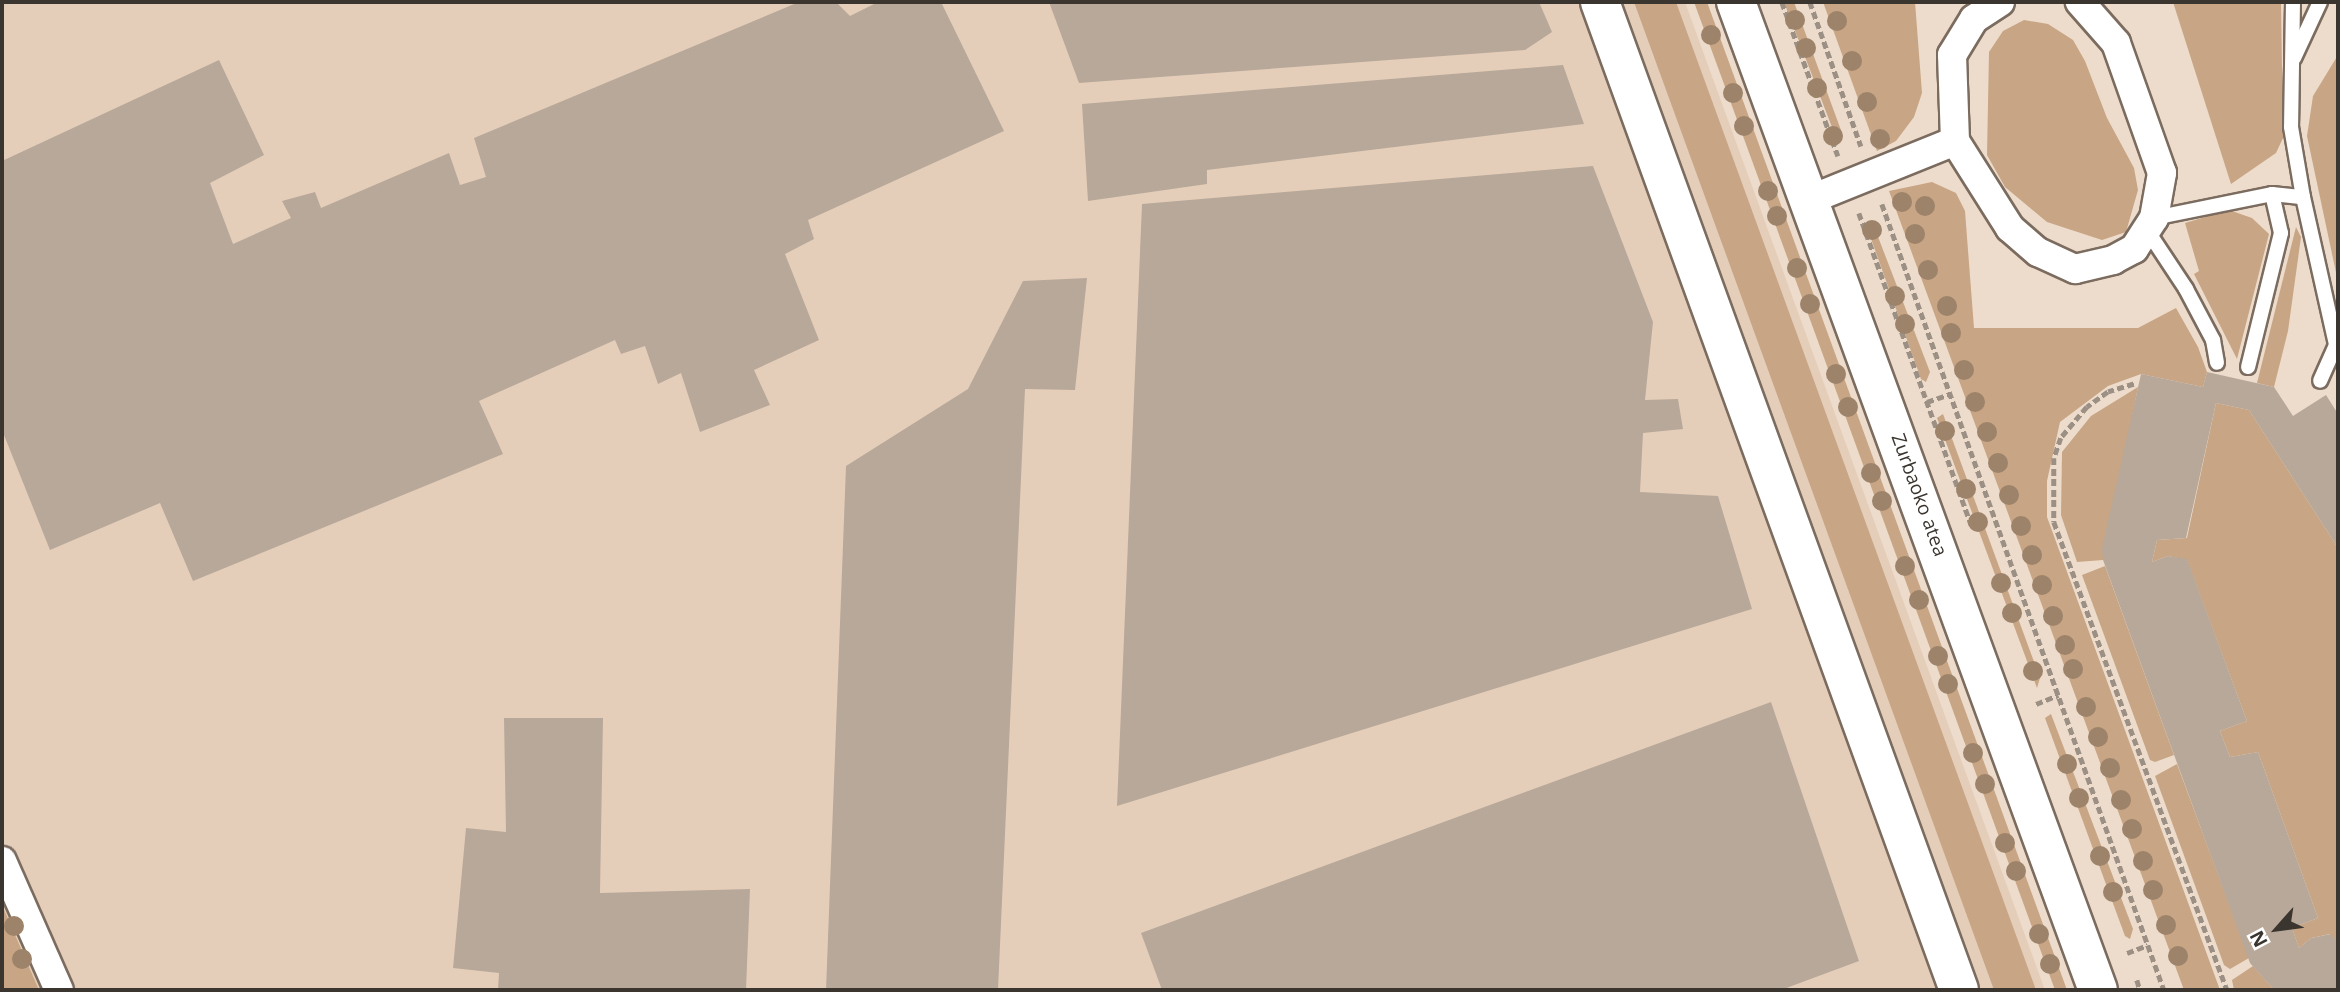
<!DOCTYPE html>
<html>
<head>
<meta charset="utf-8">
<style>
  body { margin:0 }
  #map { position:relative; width:2340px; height:992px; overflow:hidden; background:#eddccc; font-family:"Open Sans",sans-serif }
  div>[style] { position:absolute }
  .built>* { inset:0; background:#e5ceb9 }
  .green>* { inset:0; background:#c8a584 }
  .building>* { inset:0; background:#b8a899 }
  .path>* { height:4.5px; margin-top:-2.25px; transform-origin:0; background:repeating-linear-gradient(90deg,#9c9085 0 7px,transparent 0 10.5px) }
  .roads { filter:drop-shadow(2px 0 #7b6c5f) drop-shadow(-2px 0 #7b6c5f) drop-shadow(0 2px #7b6c5f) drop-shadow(0 -2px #7b6c5f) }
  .lane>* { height:14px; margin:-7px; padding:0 7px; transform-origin:7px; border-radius:7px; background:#fff }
  .street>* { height:28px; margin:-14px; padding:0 14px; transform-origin:14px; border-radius:14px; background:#fff }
  .secondary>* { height:38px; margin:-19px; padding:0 19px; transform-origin:19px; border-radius:19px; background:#fff }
  .trees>* { width:20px; height:20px; margin:-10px; border-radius:50%; background:#9d836a }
  span { translate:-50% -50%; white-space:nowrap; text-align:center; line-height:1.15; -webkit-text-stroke:5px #fff; paint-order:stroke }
  .street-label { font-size:19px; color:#3b352f }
  .frame { position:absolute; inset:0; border:4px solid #3b352f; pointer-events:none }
  .north { position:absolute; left:2242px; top:894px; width:70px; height:70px; -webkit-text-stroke:5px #fff; paint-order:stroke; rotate:242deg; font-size:19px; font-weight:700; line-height:28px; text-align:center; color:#3b352f }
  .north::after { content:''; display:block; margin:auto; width:24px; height:32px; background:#3b352f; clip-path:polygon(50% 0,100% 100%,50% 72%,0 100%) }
</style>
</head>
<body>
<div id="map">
  <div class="built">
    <i style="clip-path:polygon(2px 2px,1685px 2px,2045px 990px,2px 990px)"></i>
  </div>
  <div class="green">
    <i style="clip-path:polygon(1634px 2px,1676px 2px,2036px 990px,1994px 990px)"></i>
    <i style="clip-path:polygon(1694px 2px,1707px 2px,2067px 990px,2055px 990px)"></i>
    <i style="clip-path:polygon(1784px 2px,1794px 2px,1842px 133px,1838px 143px)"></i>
    <i style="clip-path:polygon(1823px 2px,1915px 2px,1922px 93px,1914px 117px,1896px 141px,1877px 151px)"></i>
    <i style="clip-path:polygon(2173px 2px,2281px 2px,2283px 138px,2276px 153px,2231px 184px)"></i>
    <i style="clip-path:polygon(2024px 20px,2048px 24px,2073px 40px,2085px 61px,2107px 118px,2134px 168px,2138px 190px,2126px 232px,2102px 240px,2047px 222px,2005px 187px,1987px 155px,1989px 52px,2003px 31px)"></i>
    <i style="clip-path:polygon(2338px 55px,2338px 282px,2307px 136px,2313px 96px)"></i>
    <i style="clip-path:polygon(1932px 182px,1956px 193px,1965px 211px,1974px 328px,2138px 328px,2176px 308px,2198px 347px,2207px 372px,2203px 387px,2141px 374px,2108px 386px,2060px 422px,2047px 481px,2047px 517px,2220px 990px,2184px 990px,1889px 191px)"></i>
    <i style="clip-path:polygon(2229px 210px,2252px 218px,2269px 234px,2237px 359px,2194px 274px,2199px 271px,2185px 223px)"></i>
    <i style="clip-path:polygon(2296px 227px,2301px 237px,2288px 331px,2274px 387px,2257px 383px)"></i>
    <i style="clip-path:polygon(1875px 229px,1930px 372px,1926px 382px,1921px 379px,1869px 233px)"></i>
    <i style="clip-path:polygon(2138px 387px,2103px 560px,2077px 562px,2061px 515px,2062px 452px,2091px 416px)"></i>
    <i style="clip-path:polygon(2216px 403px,2249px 410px,2338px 548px,2338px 943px,2330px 934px,2311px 938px,2299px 948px,2292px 928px,2318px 918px,2258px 752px,2230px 757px,2220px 731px,2247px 721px,2187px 560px,2168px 556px,2152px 562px,2157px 540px,2187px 538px)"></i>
    <i style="clip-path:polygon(1943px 414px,2040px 678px,2037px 688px,1937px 418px)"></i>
    <i style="clip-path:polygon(2105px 566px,2174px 755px,2155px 762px,2150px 760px,2082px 575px)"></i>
    <i style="clip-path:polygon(2051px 714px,2133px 929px,2130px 939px,2125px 936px,2045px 718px)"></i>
    <i style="clip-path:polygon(2177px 764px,2249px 958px,2230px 969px,2224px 965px,2155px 776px)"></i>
    <i style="clip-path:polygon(2px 905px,39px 990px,2px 990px)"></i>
    <i style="clip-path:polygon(2253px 966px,2274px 990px,2234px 990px,2232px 980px)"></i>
  </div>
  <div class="building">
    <i style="clip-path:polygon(799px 2px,836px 2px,850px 16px,878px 2px,941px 2px,1004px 131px,808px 220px,814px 239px,785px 254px,819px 340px,754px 370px,770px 405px,700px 432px,681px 373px,658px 384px,645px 346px,621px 354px,615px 340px,479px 401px,503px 454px,193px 581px,160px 503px,50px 550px,2px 430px,2px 161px,219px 60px,264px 155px,210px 183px,233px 244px,291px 218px,282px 201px,315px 192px,321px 208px,449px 153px,460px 185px,486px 177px,474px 138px)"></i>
    <i style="clip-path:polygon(1049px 2px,1539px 2px,1552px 32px,1525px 50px,1079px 83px)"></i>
    <i style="clip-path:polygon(1563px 65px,1584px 124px,1207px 170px,1207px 184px,1088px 201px,1082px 104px)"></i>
    <i style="clip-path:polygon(1593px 166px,1653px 322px,1645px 400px,1678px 399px,1683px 429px,1643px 433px,1640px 492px,1718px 496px,1752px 609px,1117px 806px,1142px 204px)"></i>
    <i style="clip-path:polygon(1087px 278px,1075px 390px,1025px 389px,998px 990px,826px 990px,846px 466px,968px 389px,1023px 281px)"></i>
    <i style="clip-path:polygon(2207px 372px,2274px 387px,2293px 416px,2326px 395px,2338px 414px,2338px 548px,2249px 410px,2216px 403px,2186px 538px,2157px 540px,2152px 562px,2168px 556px,2187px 559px,2247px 721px,2220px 731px,2230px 757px,2258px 752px,2318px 918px,2292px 928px,2299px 948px,2311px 938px,2331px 934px,2338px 943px,2338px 990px,2274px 990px,2250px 963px,2103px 560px,2102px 548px,2141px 374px,2203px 387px)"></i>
    <i style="clip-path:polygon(1771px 702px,1859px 961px,1781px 990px,1162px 990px,1141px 933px)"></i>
    <i style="clip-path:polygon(504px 718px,603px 718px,600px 893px,750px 889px,746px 990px,498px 990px,499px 973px,453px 968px,466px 828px,506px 832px)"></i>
  </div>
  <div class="path">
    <i style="left:1782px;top:2px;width:164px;rotate:70deg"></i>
    <i style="left:1810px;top:2px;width:153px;rotate:70.5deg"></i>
    <i style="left:1882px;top:204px;width:835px;rotate:70.26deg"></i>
    <i style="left:1859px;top:213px;width:331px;rotate:70.2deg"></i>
    <i style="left:2134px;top:384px;width:27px;rotate:163deg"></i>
    <i style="left:2108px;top:392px;width:26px;rotate:144deg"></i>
    <i style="left:2087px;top:407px;width:40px;rotate:130deg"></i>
    <i style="left:2061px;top:438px;width:21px;rotate:109deg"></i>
    <i style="left:2054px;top:458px;width:64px;rotate:90deg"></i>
    <i style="left:2054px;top:522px;width:499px;rotate:69.7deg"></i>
    <i style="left:1927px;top:402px;width:24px;rotate:-19deg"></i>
    <i style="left:2036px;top:704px;width:24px;rotate:-22deg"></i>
    <i style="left:2127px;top:953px;width:22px;rotate:-21deg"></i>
    <i style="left:2137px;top:980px;width:10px;rotate:73deg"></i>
  </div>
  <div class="roads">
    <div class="lane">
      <i style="left:2293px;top:2px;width:125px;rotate:90.9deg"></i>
      <i style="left:2291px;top:127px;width:71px;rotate:80.3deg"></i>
      <i style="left:2294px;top:58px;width:62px;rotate:-65.1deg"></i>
      <i style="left:2272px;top:194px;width:31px;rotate:6deg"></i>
      <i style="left:2303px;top:197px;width:152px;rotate:77.4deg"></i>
      <i style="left:2336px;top:345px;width:39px;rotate:114deg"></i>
      <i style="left:2154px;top:218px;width:120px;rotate:-11.5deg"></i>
      <i style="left:2272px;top:194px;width:40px;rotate:77deg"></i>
      <i style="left:2281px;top:233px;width:138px;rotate:103.8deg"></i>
      <i style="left:2147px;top:230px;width:71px;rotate:56.5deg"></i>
      <i style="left:2186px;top:289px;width:58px;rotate:62.1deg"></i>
      <i style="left:2213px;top:340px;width:23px;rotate:80deg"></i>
    </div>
    <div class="street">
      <i style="left:2000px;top:2px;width:31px;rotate:147deg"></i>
      <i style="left:1974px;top:19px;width:42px;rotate:121.4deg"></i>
      <i style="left:1952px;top:55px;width:86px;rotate:88deg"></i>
      <i style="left:1955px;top:141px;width:103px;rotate:57.7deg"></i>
      <i style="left:2010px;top:228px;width:37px;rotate:41deg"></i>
      <i style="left:2038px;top:252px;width:41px;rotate:24.7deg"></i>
      <i style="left:2075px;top:269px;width:39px;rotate:-13deg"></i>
      <i style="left:2113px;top:260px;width:24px;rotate:-28deg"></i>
      <i style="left:2134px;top:249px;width:37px;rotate:-57deg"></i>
      <i style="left:2154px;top:218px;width:46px;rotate:-79.9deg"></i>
      <i style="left:2162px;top:173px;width:138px;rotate:-109.5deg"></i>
      <i style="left:2116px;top:43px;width:55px;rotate:-131.3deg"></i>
      <i style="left:1809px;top:200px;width:157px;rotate:-22deg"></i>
      <i style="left:2px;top:861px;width:141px;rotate:66.2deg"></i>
    </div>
    <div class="secondary">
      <i style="left:1600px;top:2px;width:1051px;rotate:70.03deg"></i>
      <i style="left:1736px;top:2px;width:1052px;rotate:69.88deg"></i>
    </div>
  </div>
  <div class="trees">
    <i style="left:1795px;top:20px"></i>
    <i style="left:1837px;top:21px"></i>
    <i style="left:1711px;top:35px"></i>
    <i style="left:1806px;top:48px"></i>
    <i style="left:1852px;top:61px"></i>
    <i style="left:1817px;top:88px"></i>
    <i style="left:1733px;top:93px"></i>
    <i style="left:1867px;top:102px"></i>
    <i style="left:1744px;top:126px"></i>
    <i style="left:1833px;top:136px"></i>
    <i style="left:1880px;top:139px"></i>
    <i style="left:1768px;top:191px"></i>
    <i style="left:1902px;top:202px"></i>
    <i style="left:1925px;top:206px"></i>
    <i style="left:1777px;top:216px"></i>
    <i style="left:1872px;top:230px"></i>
    <i style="left:1915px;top:234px"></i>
    <i style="left:1797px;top:268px"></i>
    <i style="left:1928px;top:270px"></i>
    <i style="left:1895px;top:296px"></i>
    <i style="left:1810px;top:304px"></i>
    <i style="left:1947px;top:306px"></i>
    <i style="left:1905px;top:324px"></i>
    <i style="left:1951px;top:333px"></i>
    <i style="left:1964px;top:370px"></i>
    <i style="left:1836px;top:374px"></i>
    <i style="left:1975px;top:402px"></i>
    <i style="left:1848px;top:407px"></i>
    <i style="left:1945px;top:431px"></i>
    <i style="left:1987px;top:432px"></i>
    <i style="left:1998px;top:463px"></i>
    <i style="left:1871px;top:473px"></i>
    <i style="left:1966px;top:489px"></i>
    <i style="left:2009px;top:495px"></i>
    <i style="left:1882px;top:501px"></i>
    <i style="left:1978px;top:522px"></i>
    <i style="left:2021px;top:526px"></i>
    <i style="left:2032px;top:555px"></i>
    <i style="left:1905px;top:566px"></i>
    <i style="left:2001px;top:583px"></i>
    <i style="left:2042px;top:585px"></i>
    <i style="left:1919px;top:600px"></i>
    <i style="left:2012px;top:613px"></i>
    <i style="left:2053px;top:616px"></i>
    <i style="left:2065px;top:645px"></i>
    <i style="left:1938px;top:656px"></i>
    <i style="left:2073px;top:669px"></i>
    <i style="left:2033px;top:671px"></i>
    <i style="left:1948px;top:684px"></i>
    <i style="left:2086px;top:707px"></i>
    <i style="left:2098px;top:737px"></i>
    <i style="left:1973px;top:753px"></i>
    <i style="left:2067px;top:764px"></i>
    <i style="left:2110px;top:768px"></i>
    <i style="left:1985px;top:784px"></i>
    <i style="left:2079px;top:798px"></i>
    <i style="left:2121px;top:800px"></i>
    <i style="left:2132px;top:829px"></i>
    <i style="left:2005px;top:843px"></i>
    <i style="left:2100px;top:856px"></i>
    <i style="left:2143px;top:861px"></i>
    <i style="left:2016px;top:871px"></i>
    <i style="left:2153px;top:890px"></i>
    <i style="left:2113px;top:892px"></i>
    <i style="left:2166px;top:925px"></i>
    <i style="left:14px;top:926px"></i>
    <i style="left:2039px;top:934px"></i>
    <i style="left:2178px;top:956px"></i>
    <i style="left:22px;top:959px"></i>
    <i style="left:2050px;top:964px"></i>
  </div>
  <div class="street-label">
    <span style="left:1919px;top:495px;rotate:70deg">Zurbaoko atea</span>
  </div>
  <div class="frame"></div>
  <div class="north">N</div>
</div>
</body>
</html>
